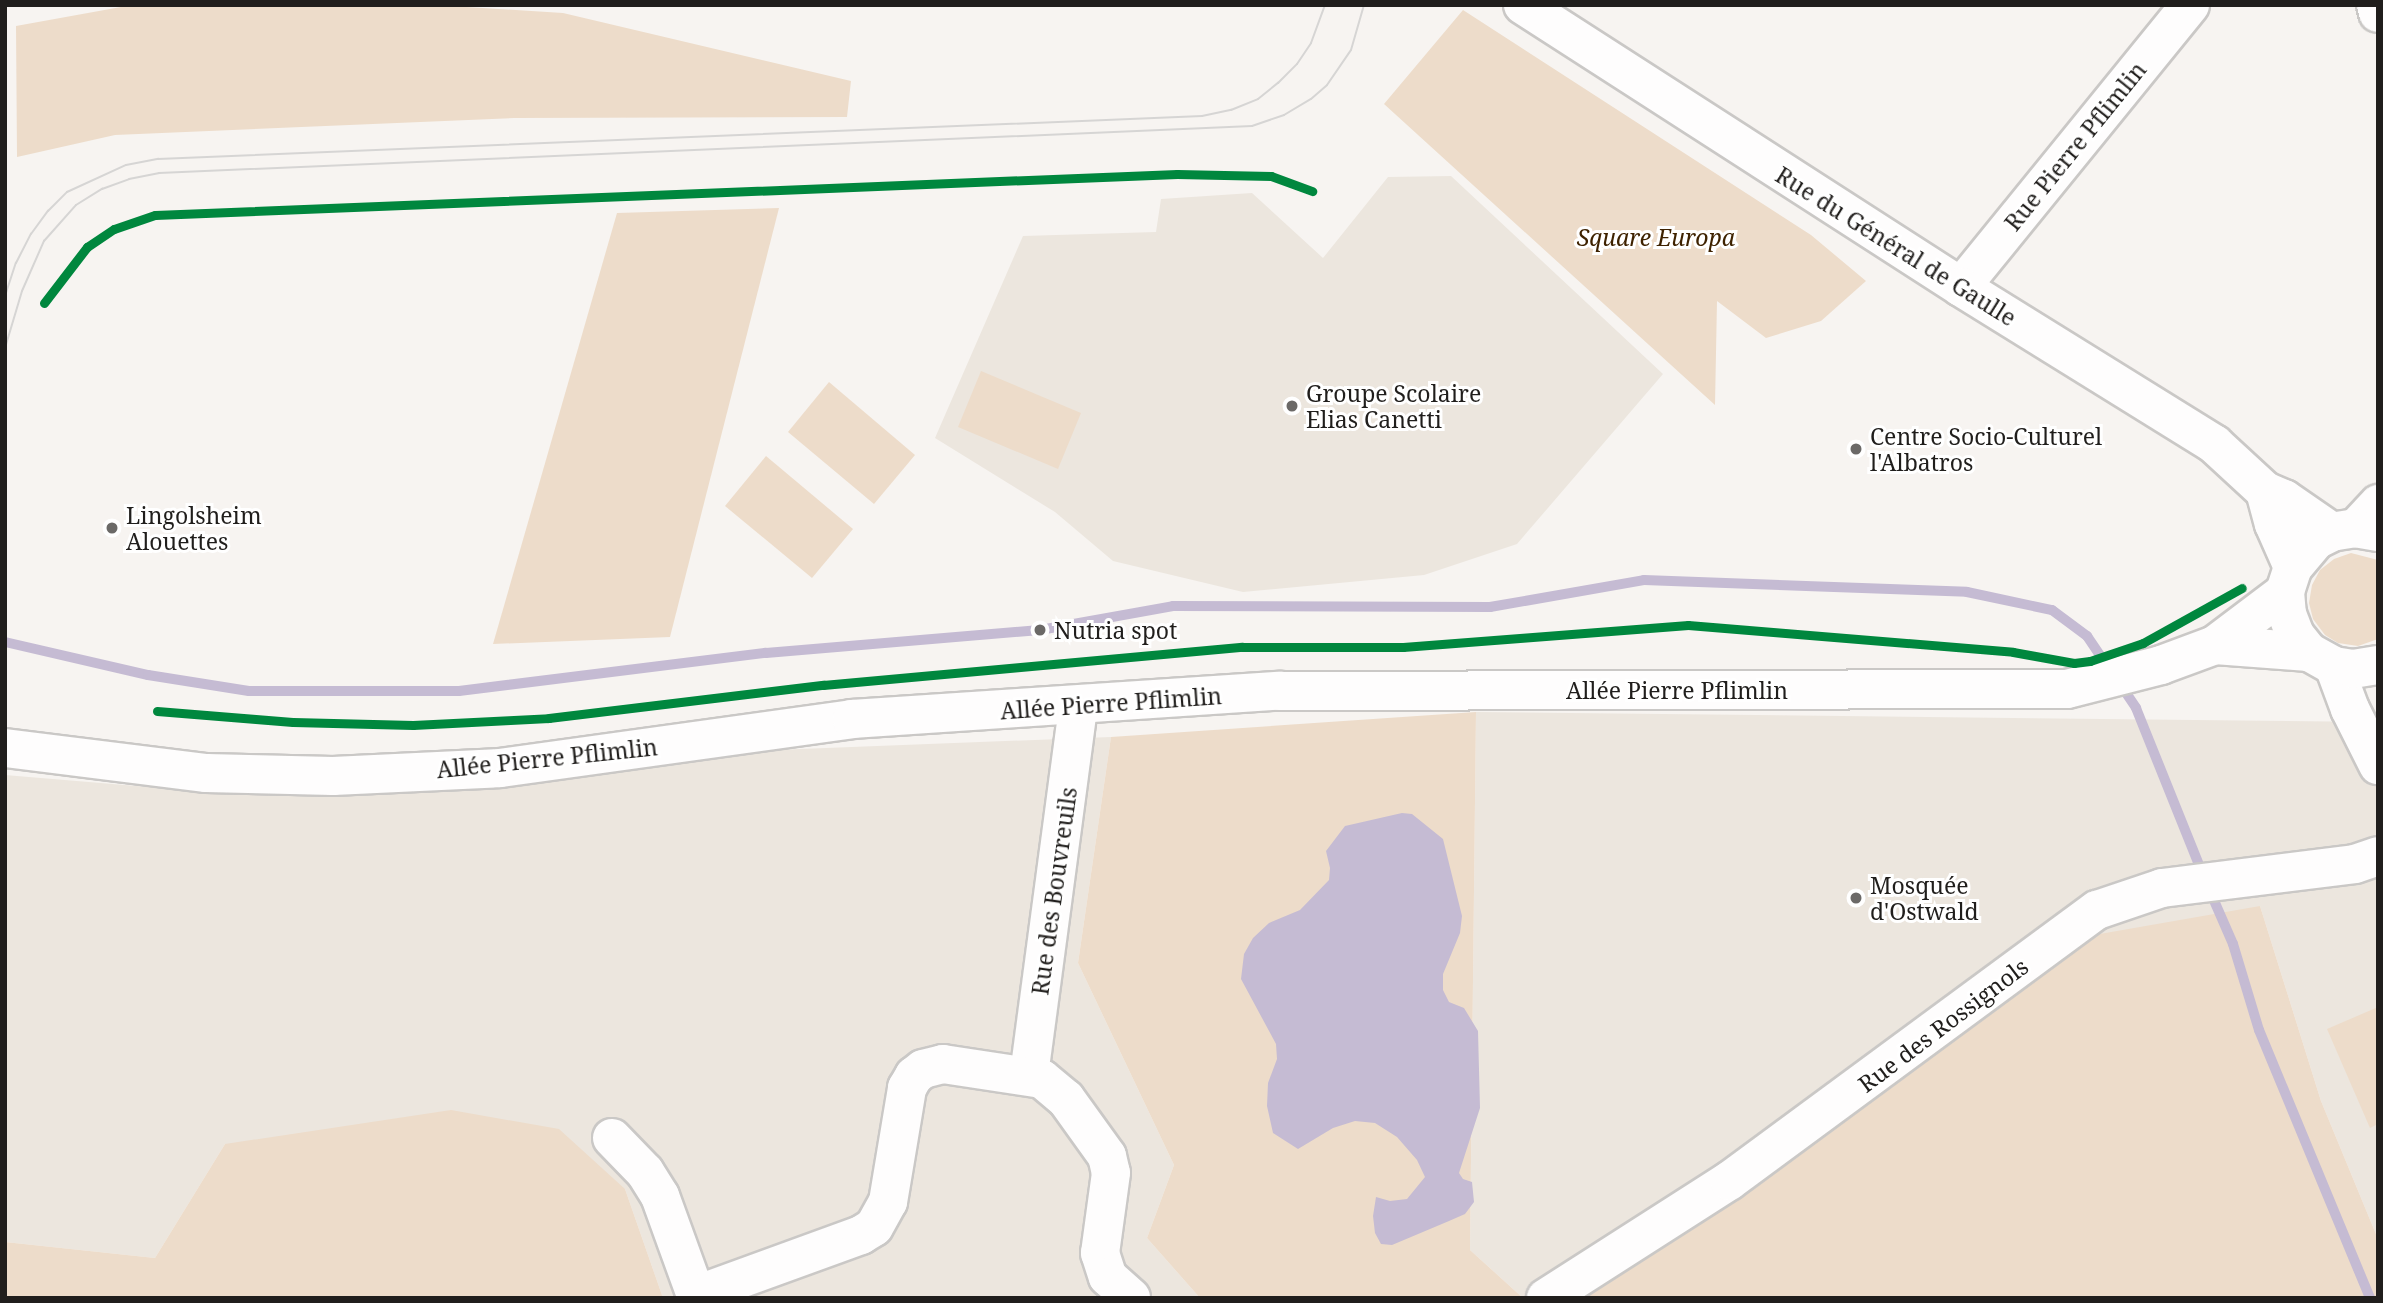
<!DOCTYPE html>
<html>
<head>
<meta charset="utf-8">
<style>
  body { margin:0 }
  #map { position:relative; width:2383px; height:1303px; overflow:hidden; background:#f7f4f1; font-family:"Noto Serif",serif }
  div>[style] { position:absolute }
  .built>* { inset:0; background:#ece6de }
  .green>* { inset:0; background:#eddcca }
  .water>* { inset:0; background:#c5bbd3 }
  .stream>* { height:10px; margin:-5px; padding:0 5px; transform-origin:5px; border-radius:5px; background:#c5bbd3 }
  .roads { filter:drop-shadow(2px 0 #cac8c6) drop-shadow(-2px 0 #cac8c6) drop-shadow(0 2px #cac8c6) drop-shadow(0 -2px #cac8c6) }
  .street>* { height:38px; margin:-19px; padding:0 19px; transform-origin:19px; border-radius:19px; background:#fefdfd }
  .secondary>* { height:38px; margin:-19px; padding:0 19px; transform-origin:19px; border-radius:19px; background:#fefdfd }
  .tram>* { height:2px; margin:-1px; padding:0 1px; transform-origin:1px; border-radius:1px; background:#d6d5d4 }
  .cycleway>* { height:9px; margin:-4.5px; padding:0 4.5px; transform-origin:4.5px; border-radius:4.5px; background:#00873e }
  .dots>* { width:19px; height:19px; translate:-50% -50%; box-sizing:border-box; border:4px solid #fff; border-radius:50% }
  span { translate:-50% -50%; white-space:nowrap; text-align:center; line-height:1.15; -webkit-text-stroke:6px #fff; paint-order:stroke }
  .street-label { font-size:23px; color:#201e1c }
  .park-label { font-size:23px; color:#3e2200; font-style:italic }
  .poi-label { font-size:23px; color:#201e1c }
  .left { translate:0 -50%; text-align:left }
  .frame { position:absolute; inset:0; border:7px solid #201e1c; pointer-events:none }
</style>
</head>
<body>
<div id="map">
  <div class="built">
    <i style="clip-path:polygon(1451px 176px,1663px 374px,1517px 544px,1424px 575px,1243px 592px,1113px 561px,1055px 512px,935px 438px,1023px 236px,1156px 232px,1161px 199px,1252px 193px,1323px 258px,1388px 177px)"></i>
    <i style="clip-path:polygon(1476px 712px,2378px 722px,2378px 1239px,2321px 1101px,2260px 906px,1573px 1298px,1523px 1298px,1470px 1250px)"></i>
    <i style="clip-path:polygon(1111px 737px,1078px 963px,1174px 1165px,1147px 1238px,1200px 1298px,663px 1298px,625px 1189px,225px 1144px,155px 1258px,5px 1242px,5px 775px,244px 795px,747px 751px)"></i>
  </div>
  <div class="green">
    <i style="clip-path:polygon(132px 5px,435px 5px,563px 13px,851px 81px,847px 117px,514px 118px,115px 135px,17px 157px,16px 26px)"></i>
    <i style="clip-path:polygon(1463px 10px,1811px 235px,1866px 281px,1821px 321px,1766px 338px,1717px 301px,1715px 405px,1384px 104px)"></i>
    <i style="clip-path:polygon(779px 208px,670px 637px,493px 644px,617px 213px)"></i>
    <i style="clip-path:polygon(981px 371px,1081px 413px,1058px 469px,958px 427px)"></i>
    <i style="clip-path:polygon(829px 382px,915px 455px,874px 504px,788px 432px)"></i>
    <i style="clip-path:polygon(766px 456px,853px 529px,812px 578px,725px 506px)"></i>
    <i style="clip-path:polygon(2351px 553px,2378px 560px,2378px 639px,2358px 646px,2338px 643px,2325px 635px,2313px 619px,2309px 603px,2312px 585px,2320px 570px,2334px 559px)"></i>
    <i style="clip-path:polygon(1476px 712px,1470px 1250px,1523px 1298px,1200px 1298px,1147px 1238px,1174px 1165px,1078px 963px,1111px 737px)"></i>
    <i style="clip-path:polygon(2260px 906px,2321px 1101px,2378px 1239px,2378px 1298px,1574px 1298px,2094px 935px)"></i>
    <i style="clip-path:polygon(2378px 1007px,2378px 1124px,2370px 1128px,2327px 1029px)"></i>
    <i style="clip-path:polygon(451px 1110px,559px 1129px,625px 1189px,663px 1298px,5px 1298px,5px 1242px,155px 1258px,225px 1144px)"></i>
  </div>
  <div class="water">
    <i style="clip-path:polygon(1402px 813px,1412px 814px,1443px 839px,1462px 916px,1460px 933px,1443px 974px,1443px 990px,1449px 1002px,1464px 1008px,1478px 1031px,1480px 1108px,1459px 1173px,1463px 1179px,1472px 1182px,1474px 1202px,1465px 1214px,1449px 1221px,1392px 1245px,1381px 1244px,1375px 1233px,1373px 1216px,1376px 1197px,1390px 1201px,1407px 1199px,1425px 1177px,1417px 1160px,1397px 1137px,1375px 1123px,1355px 1121px,1333px 1128px,1298px 1149px,1273px 1133px,1267px 1106px,1268px 1083px,1277px 1059px,1276px 1044px,1241px 979px,1244px 954px,1253px 938px,1269px 923px,1300px 910px,1329px 880px,1330px 868px,1326px 851px,1345px 826px)"></i>
  </div>
  <div class="stream">
    <i style="left:5px;top:642px;width:147px;rotate:13deg"></i>
    <i style="left:148px;top:675px;width:102px;rotate:9deg"></i>
    <i style="left:249px;top:691px;width:210px"></i>
    <i style="left:459px;top:691px;width:309px;rotate:-7.1deg"></i>
    <i style="left:766px;top:653px;width:275px;rotate:-4.8deg"></i>
    <i style="left:1040px;top:630px;width:135px;rotate:-10.2deg"></i>
    <i style="left:1173px;top:606px;width:317px;rotate:0.2deg"></i>
    <i style="left:1490px;top:607px;width:156px;rotate:-9.9deg"></i>
    <i style="left:1644px;top:580px;width:323px;rotate:2.1deg"></i>
    <i style="left:1967px;top:592px;width:87px;rotate:12deg"></i>
    <i style="left:2052px;top:610px;width:44px;rotate:36.6deg"></i>
    <i style="left:2087px;top:636px;width:40px;rotate:56deg"></i>
    <i style="left:2120px;top:684px;width:29px;rotate:56deg"></i>
    <i style="left:2136px;top:708px;width:180px;rotate:68.1deg"></i>
    <i style="left:2209px;top:889px;width:60px;rotate:66.4deg"></i>
    <i style="left:2233px;top:944px;width:90px;rotate:73.2deg"></i>
    <i style="left:2259px;top:1030px;width:290px;rotate:67.5deg"></i>
  </div>
  <div class="roads">
    <div class="street">
      <i style="left:2376px;top:5px;width:8px;rotate:76deg"></i>
      <i style="left:1961px;top:287px;width:363px;rotate:-50.9deg"></i>
      <i style="left:2356px;top:528px;width:33px;rotate:-47deg"></i>
      <i style="left:2334px;top:666px;width:46px;rotate:69.6deg"></i>
      <i style="left:2350px;top:709px;width:63px;rotate:63.4deg"></i>
      <i style="left:1029px;top:1075px;width:371px;rotate:-82.4deg"></i>
      <i style="left:612px;top:1138px;width:47px;rotate:45.9deg"></i>
      <i style="left:645px;top:1172px;width:28px;rotate:58deg"></i>
      <i style="left:660px;top:1196px;width:109px;rotate:70.1deg"></i>
      <i style="left:696px;top:1295px;width:176px;rotate:-20deg"></i>
      <i style="left:861px;top:1235px;width:15px;rotate:-32deg"></i>
      <i style="left:874px;top:1227px;width:29px;rotate:-61deg"></i>
      <i style="left:888px;top:1202px;width:116px;rotate:-80.5deg"></i>
      <i style="left:907px;top:1088px;width:14px;rotate:-60deg"></i>
      <i style="left:914px;top:1076px;width:11px;rotate:-38deg"></i>
      <i style="left:923px;top:1069px;width:21px;rotate:-14deg"></i>
      <i style="left:943px;top:1064px;width:100px;rotate:8.6deg"></i>
      <i style="left:1042px;top:1079px;width:31px;rotate:40deg"></i>
      <i style="left:1066px;top:1099px;width:70px;rotate:54.3deg"></i>
      <i style="left:1107px;top:1156px;width:17px;rotate:77deg"></i>
      <i style="left:1111px;top:1173px;width:81px;rotate:97.8deg"></i>
      <i style="left:1100px;top:1253px;width:25px;rotate:72deg"></i>
      <i style="left:1108px;top:1277px;width:31px;rotate:42deg"></i>
      <i style="left:1546px;top:1298px;width:217px;rotate:-32.6deg"></i>
      <i style="left:1729px;top:1181px;width:457px;rotate:-36.4deg"></i>
      <i style="left:2097px;top:910px;width:69px;rotate:-18.7deg"></i>
      <i style="left:2162px;top:888px;width:194px;rotate:-7.1deg"></i>
      <i style="left:2355px;top:864px;width:24px;rotate:-19deg"></i>
    </div>
    <div class="secondary">
      <i style="left:1523px;top:5px;width:521px;rotate:32.77deg"></i>
      <i style="left:1961px;top:287px;width:298px;rotate:31.8deg"></i>
      <i style="left:2214px;top:444px;width:69px;rotate:42.7deg"></i>
      <i style="left:2265px;top:491px;width:21px;rotate:23deg"></i>
      <i style="left:2284px;top:499px;width:58px;rotate:34.5deg"></i>
      <i style="left:2265px;top:491px;width:34px;rotate:75deg"></i>
      <i style="left:2274px;top:524px;width:47px;rotate:66.2deg"></i>
      <i style="left:2378px;top:532px;width:22px;rotate:-170deg"></i>
      <i style="left:2356px;top:528px;width:24px;rotate:171deg"></i>
      <i style="left:2332px;top:532px;width:18px;rotate:153deg"></i>
      <i style="left:2316px;top:540px;width:35px;rotate:130deg"></i>
      <i style="left:2293px;top:567px;width:26px;rotate:108deg"></i>
      <i style="left:2285px;top:592px;width:22px;rotate:85deg"></i>
      <i style="left:2287px;top:614px;width:22px;rotate:69deg"></i>
      <i style="left:2295px;top:635px;width:22px;rotate:51deg"></i>
      <i style="left:2309px;top:652px;width:29px;rotate:29deg"></i>
      <i style="left:2334px;top:666px;width:19px;rotate:9deg"></i>
      <i style="left:2353px;top:669px;width:25px;rotate:-9deg"></i>
      <i style="left:2215px;top:645px;width:94px;rotate:4.3deg"></i>
      <i style="left:5px;top:748px;width:203px;rotate:7.1deg"></i>
      <i style="left:206px;top:773px;width:127px;rotate:1.4deg"></i>
      <i style="left:333px;top:776px;width:167px;rotate:-2.7deg"></i>
      <i style="left:500px;top:768px;width:355px;rotate:-7.9deg"></i>
      <i style="left:852px;top:719px;width:428px;rotate:-3.8deg"></i>
      <i style="left:1279px;top:691px;width:788px;rotate:-0.15deg"></i>
      <i style="left:2067px;top:689px;width:97px;rotate:-14.3deg"></i>
      <i style="left:2161px;top:665px;width:58px;rotate:-20.3deg"></i>
      <i style="left:2215px;top:645px;width:88px;rotate:-37.1deg"></i>
    </div>
  </div>
  <div class="tram">
    <i style="left:5px;top:296px;width:35px;rotate:-72deg"></i>
    <i style="left:16px;top:263px;width:33px;rotate:-63deg"></i>
    <i style="left:31px;top:234px;width:29px;rotate:-54deg"></i>
    <i style="left:48px;top:211px;width:27px;rotate:-45deg"></i>
    <i style="left:67px;top:192px;width:65px;rotate:-24.6deg"></i>
    <i style="left:126px;top:165px;width:33px;rotate:-11deg"></i>
    <i style="left:158px;top:159px;width:1045px;rotate:-2.36deg"></i>
    <i style="left:1202px;top:116px;width:30px;rotate:-12deg"></i>
    <i style="left:1231px;top:110px;width:29px;rotate:-22deg"></i>
    <i style="left:1258px;top:99px;width:26px;rotate:-39deg"></i>
    <i style="left:1278px;top:83px;width:27px;rotate:-45deg"></i>
    <i style="left:1297px;top:64px;width:25px;rotate:-56deg"></i>
    <i style="left:1311px;top:43px;width:40px;rotate:-69.8deg"></i>
    <i style="left:5px;top:348px;width:59px;rotate:-73.4deg"></i>
    <i style="left:22px;top:291px;width:55px;rotate:-66.3deg"></i>
    <i style="left:44px;top:241px;width:48px;rotate:-48.4deg"></i>
    <i style="left:76px;top:205px;width:31px;rotate:-32deg"></i>
    <i style="left:102px;top:189px;width:29px;rotate:-20deg"></i>
    <i style="left:129px;top:179px;width:31px;rotate:-11deg"></i>
    <i style="left:159px;top:173px;width:1094px;rotate:-2.46deg"></i>
    <i style="left:1252px;top:126px;width:34px;rotate:-19deg"></i>
    <i style="left:1284px;top:115px;width:31px;rotate:-31deg"></i>
    <i style="left:1311px;top:99px;width:21px;rotate:-41deg"></i>
    <i style="left:1327px;top:85px;width:42px;rotate:-55.6deg"></i>
    <i style="left:1351px;top:50px;width:47px;rotate:-73.9deg"></i>
  </div>
  <div class="cycleway">
    <i style="left:44px;top:303px;width:71px;rotate:-52.5deg"></i>
    <i style="left:87px;top:247px;width:32px;rotate:-34deg"></i>
    <i style="left:114px;top:229px;width:43px;rotate:-18.9deg"></i>
    <i style="left:155px;top:215px;width:1023px;rotate:-2.3deg"></i>
    <i style="left:1177px;top:174px;width:94px;rotate:1.2deg"></i>
    <i style="left:1271px;top:176px;width:44px;rotate:20.1deg"></i>
    <i style="left:157px;top:711px;width:136px;rotate:4.6deg"></i>
    <i style="left:293px;top:722px;width:120px;rotate:1.4deg"></i>
    <i style="left:413px;top:725px;width:136px;rotate:-2.9deg"></i>
    <i style="left:549px;top:718px;width:276px;rotate:-6.9deg"></i>
    <i style="left:823px;top:685px;width:421px;rotate:-5.2deg"></i>
    <i style="left:1242px;top:647px;width:161px"></i>
    <i style="left:1403px;top:647px;width:286px;rotate:-4.4deg"></i>
    <i style="left:1688px;top:625px;width:326px;rotate:4.7deg"></i>
    <i style="left:2013px;top:652px;width:62px;rotate:10.2deg"></i>
    <i style="left:2074px;top:663px;width:16px;rotate:-7deg"></i>
    <i style="left:2090px;top:661px;width:56px;rotate:-18.8deg"></i>
    <i style="left:2143px;top:643px;width:113px;rotate:-29.1deg"></i>
  </div>
  <div class="dots">
    <i style="left:1292px;top:406px;background:#6b6967"></i>
    <i style="left:1856px;top:449px;background:#6b6967"></i>
    <i style="left:112px;top:528px;background:#6b6967"></i>
    <i style="left:1040px;top:630px;background:#6b6967"></i>
    <i style="left:1856px;top:898px;background:#6b6967"></i>
  </div>
  <div class="street-label">
    <span style="left:2075px;top:146px;rotate:-51deg">Rue Pierre Pflimlin</span>
    <span style="left:1896px;top:246px;rotate:32deg">Rue du Général de Gaulle</span>
    <span style="left:1677px;top:690px">Allée Pierre Pflimlin</span>
    <span style="left:1111px;top:703px;rotate:-4deg">Allée Pierre Pflimlin</span>
    <span style="left:547px;top:758px;rotate:-6deg">Allée Pierre Pflimlin</span>
    <span style="left:1054px;top:891px;rotate:-82deg">Rue des Bouvreuils</span>
    <span style="left:1943px;top:1025px;rotate:-37deg">Rue des Rossignols</span>
  </div>
  <div class="park-label">
    <span style="left:1656px;top:237px">Square Europa</span>
  </div>
  <div class="poi-label">
    <span class="left" style="left:1306px;top:406px">Groupe Scolaire<br>Elias Canetti</span>
    <span class="left" style="left:1870px;top:449px">Centre Socio-Culturel<br>l'Albatros</span>
    <span class="left" style="left:126px;top:528px">Lingolsheim<br>Alouettes</span>
    <span class="left" style="left:1054px;top:630px">Nutria spot</span>
    <span class="left" style="left:1870px;top:898px">Mosquée<br>d'Ostwald</span>
  </div>
  <div class="frame"></div>
</div>
</body>
</html>
